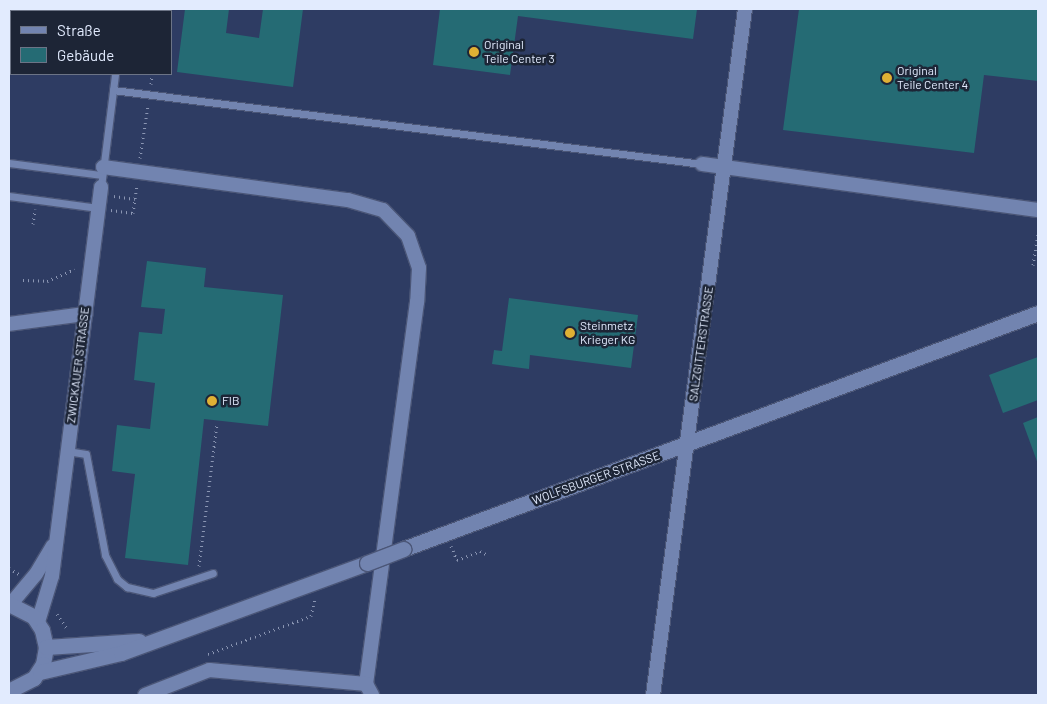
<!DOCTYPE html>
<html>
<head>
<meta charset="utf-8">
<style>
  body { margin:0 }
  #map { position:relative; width:1047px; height:704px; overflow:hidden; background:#2e3c63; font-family:Barlow,sans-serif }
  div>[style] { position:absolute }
  .building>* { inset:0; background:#256b74 }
  .path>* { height:3px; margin-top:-1.5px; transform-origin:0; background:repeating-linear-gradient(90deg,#8b96b3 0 1px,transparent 0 5px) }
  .roads { filter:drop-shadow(1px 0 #4b5677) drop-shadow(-1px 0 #4b5677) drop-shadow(0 1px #4b5677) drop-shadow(0 -1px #4b5677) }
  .lane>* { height:7px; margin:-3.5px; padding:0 3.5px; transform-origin:3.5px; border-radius:3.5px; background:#7284b0 }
  .street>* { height:14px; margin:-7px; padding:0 7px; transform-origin:7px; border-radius:7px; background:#7284b0 }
  .secondary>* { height:15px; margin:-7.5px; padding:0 7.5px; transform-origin:7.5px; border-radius:7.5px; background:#7284b0 }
  .bridges { filter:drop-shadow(1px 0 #4b5677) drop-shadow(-1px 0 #4b5677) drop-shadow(0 1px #4b5677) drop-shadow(0 -1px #4b5677) }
  .secondary-bridge>* { height:15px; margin:-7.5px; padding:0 7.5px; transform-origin:7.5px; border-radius:7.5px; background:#7284b0 }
  .dots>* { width:14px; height:14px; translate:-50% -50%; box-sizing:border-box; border:2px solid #1d2536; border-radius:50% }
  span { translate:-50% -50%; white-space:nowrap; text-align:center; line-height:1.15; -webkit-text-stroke:5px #1d2536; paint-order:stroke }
  .poi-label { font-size:12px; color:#e2ebfe }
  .left { translate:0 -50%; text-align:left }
  .street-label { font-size:12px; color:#e2ebfe }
  .frame { position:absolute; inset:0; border:10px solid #e2ebfe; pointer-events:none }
  .legend { position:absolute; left:10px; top:10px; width:162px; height:65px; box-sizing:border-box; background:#1d2536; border:1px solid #6c7486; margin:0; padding:6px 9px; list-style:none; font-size:15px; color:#e2ebfe }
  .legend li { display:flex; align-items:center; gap:10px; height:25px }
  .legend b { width:25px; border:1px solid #6c7486 }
</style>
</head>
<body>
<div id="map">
  <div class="building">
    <i style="clip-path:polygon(9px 9px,73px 9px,11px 11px,11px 26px)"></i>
    <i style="clip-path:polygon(185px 9px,229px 9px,226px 33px,259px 38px,263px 9px,303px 9px,293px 87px,177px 72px)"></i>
    <i style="clip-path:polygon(440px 9px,697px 9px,693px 39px,518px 16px,510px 75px,433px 65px)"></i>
    <i style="clip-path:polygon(799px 9px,1038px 9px,1038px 81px,984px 75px,974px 153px,783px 130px)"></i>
    <i style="clip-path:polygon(147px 261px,206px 268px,204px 287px,283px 295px,268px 426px,204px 419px,188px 565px,125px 558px,135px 474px,112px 471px,117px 425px,150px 429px,155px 383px,134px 380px,139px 332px,162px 334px,165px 309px,141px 307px)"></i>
    <i style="clip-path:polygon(509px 298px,638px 315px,631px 368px,530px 355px,529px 369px,492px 364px,494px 350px,502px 351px)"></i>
    <i style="clip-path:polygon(1038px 357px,1038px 400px,1003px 413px,989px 375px)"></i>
    <i style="clip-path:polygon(1038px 417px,1038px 464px,1023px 423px)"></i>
  </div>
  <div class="path">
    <i style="left:161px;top:11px;width:2px;rotate:-90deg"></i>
    <i style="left:151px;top:84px;width:10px;rotate:-84deg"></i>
    <i style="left:140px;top:158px;width:54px;rotate:-81.4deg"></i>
    <i style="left:114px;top:196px;width:21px;rotate:8deg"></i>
    <i style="left:111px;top:210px;width:22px;rotate:8deg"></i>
    <i style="left:133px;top:213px;width:28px;rotate:-82deg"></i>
    <i style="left:33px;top:224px;width:15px;rotate:-82deg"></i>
    <i style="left:1033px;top:265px;width:32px;rotate:-81deg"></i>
    <i style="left:23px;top:280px;width:24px;rotate:2deg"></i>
    <i style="left:47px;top:281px;width:30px;rotate:-23deg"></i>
    <i style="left:451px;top:546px;width:15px;rotate:67deg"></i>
    <i style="left:457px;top:560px;width:25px;rotate:-21deg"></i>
    <i style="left:480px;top:551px;width:9px;rotate:27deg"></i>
    <i style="left:199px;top:566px;width:144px;rotate:-82.8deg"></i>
    <i style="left:9px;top:568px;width:12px;rotate:31deg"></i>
    <i style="left:57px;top:614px;width:18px;rotate:56deg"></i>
    <i style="left:208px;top:654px;width:110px;rotate:-20.3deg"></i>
    <i style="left:311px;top:616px;width:18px;rotate:-77deg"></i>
  </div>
  <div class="roads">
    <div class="lane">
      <i style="left:123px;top:11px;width:2px;rotate:-90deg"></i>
      <i style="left:113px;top:90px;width:594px;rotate:7.16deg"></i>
      <i style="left:9px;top:163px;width:94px;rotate:7.4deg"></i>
      <i style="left:101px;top:187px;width:114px;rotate:-82.9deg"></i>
      <i style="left:9px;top:196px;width:90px;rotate:7.7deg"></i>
      <i style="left:67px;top:451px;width:19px;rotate:9deg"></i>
      <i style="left:86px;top:454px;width:103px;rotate:79.3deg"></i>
      <i style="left:105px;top:555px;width:27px;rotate:63deg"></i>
      <i style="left:117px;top:579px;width:13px;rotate:39deg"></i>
      <i style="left:127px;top:587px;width:27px;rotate:13deg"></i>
      <i style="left:153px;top:593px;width:63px;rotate:-18.4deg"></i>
    </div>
    <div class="street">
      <i style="left:702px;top:164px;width:339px;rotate:7.8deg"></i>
      <i style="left:103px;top:167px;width:247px;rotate:7.7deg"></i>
      <i style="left:348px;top:200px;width:36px;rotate:16deg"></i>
      <i style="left:383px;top:210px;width:36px;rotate:46deg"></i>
      <i style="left:408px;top:236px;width:34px;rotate:71deg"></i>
      <i style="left:419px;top:268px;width:34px;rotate:93deg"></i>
      <i style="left:417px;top:302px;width:385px;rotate:97.6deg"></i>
      <i style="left:366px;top:684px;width:13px;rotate:61deg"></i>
      <i style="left:9px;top:324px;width:77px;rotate:-7.5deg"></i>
      <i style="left:10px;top:605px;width:40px;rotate:-50deg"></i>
      <i style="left:36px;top:574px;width:33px;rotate:-59deg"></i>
      <i style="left:38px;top:622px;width:48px;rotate:-73.1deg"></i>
      <i style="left:52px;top:576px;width:392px;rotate:-82.8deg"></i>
      <i style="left:145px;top:695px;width:69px;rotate:-21.3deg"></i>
      <i style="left:209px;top:670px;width:158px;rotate:5.1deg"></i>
      <i style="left:653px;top:695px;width:692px;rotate:-82.36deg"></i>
    </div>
    <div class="secondary">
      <i style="left:403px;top:549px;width:677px;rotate:-20.39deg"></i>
      <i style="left:9px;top:604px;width:27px;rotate:27deg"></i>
      <i style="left:33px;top:616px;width:17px;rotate:57deg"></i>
      <i style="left:42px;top:630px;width:17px;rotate:77deg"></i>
      <i style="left:46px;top:647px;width:17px;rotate:100deg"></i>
      <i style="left:43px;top:664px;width:17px;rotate:123deg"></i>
      <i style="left:34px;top:678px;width:28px;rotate:153deg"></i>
      <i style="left:46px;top:647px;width:93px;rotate:-3.7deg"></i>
      <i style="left:40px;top:672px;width:83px;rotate:-13.2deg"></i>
      <i style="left:121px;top:653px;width:262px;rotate:-20.1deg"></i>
    </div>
  </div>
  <div class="bridges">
    <div class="secondary-bridge">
      <i style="left:367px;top:563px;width:39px;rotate:-21deg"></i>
    </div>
  </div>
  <div class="dots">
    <i style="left:474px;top:52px;background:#dfb034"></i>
    <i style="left:887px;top:78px;background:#dfb034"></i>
    <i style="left:570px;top:333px;background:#dfb034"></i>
    <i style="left:212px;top:401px;background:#dfb034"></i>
  </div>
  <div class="poi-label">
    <span class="left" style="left:484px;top:52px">Original<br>Teile Center 3</span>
    <span class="left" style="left:897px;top:78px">Original<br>Teile Center 4</span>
    <span class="left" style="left:580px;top:333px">Steinmetz<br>Krieger KG</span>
    <span class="left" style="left:222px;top:401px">FIB</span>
  </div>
  <div class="street-label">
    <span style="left:701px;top:344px;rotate:-82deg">SALZGITTERSTRASSE</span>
    <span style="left:78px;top:365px;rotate:-83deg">ZWICKAUER STRASSE</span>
    <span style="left:596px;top:478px;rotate:-20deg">WOLFSBURGER STRASSE</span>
  </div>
  <div class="frame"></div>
  <ul class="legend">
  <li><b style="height:6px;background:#7284b0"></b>Straße</li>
  <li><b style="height:14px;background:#256b74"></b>Gebäude</li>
  </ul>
</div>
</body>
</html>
